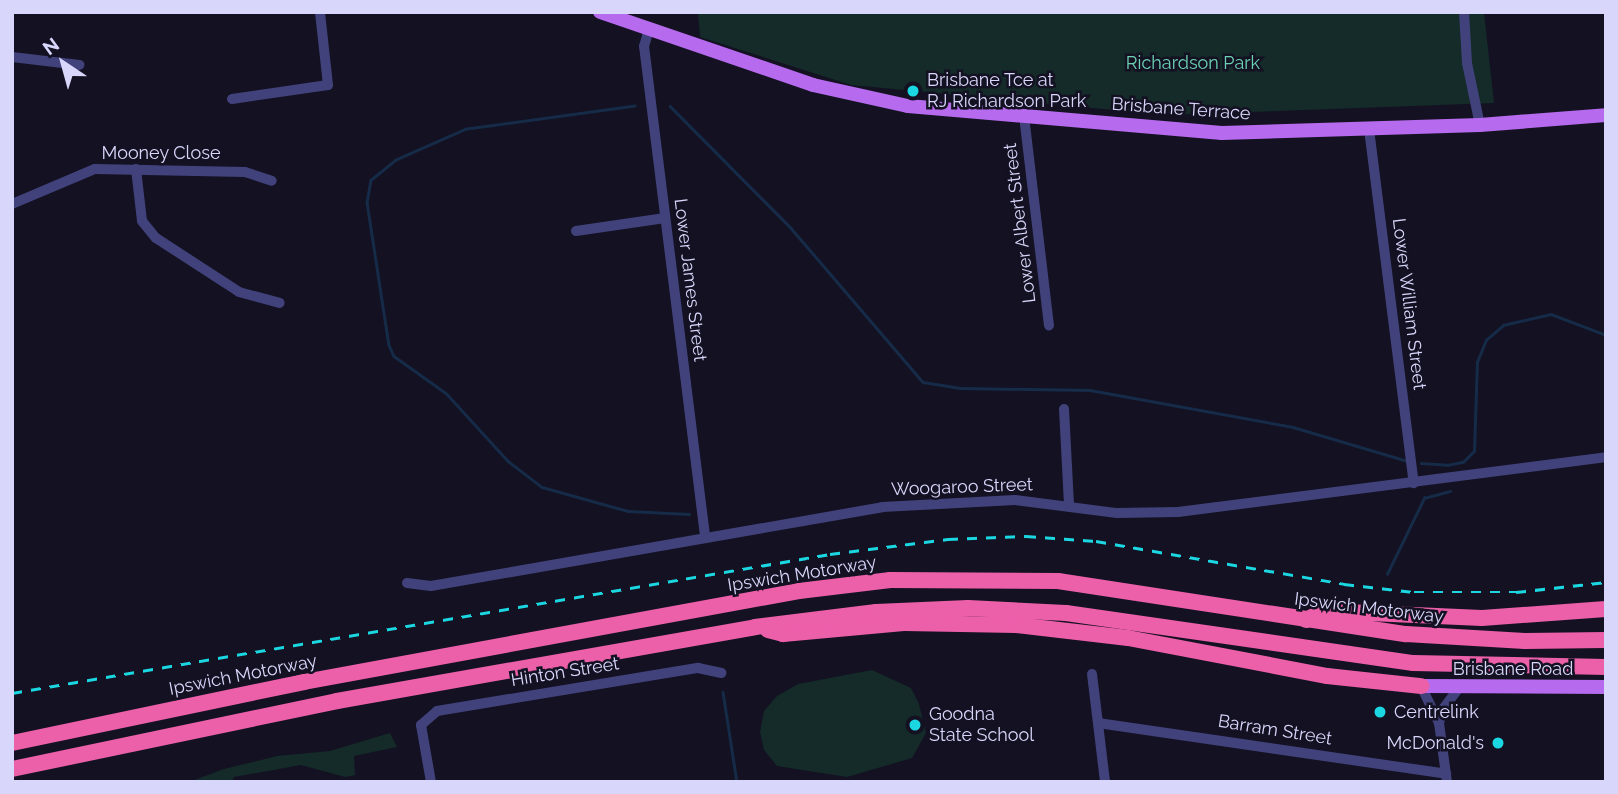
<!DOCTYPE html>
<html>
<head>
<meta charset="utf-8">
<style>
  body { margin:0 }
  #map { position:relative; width:1618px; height:794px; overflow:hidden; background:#131122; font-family:Raleway,sans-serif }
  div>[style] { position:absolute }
  .green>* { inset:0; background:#142b29 }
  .stream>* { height:2.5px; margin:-1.25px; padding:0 1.25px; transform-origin:1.25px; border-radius:1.25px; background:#162b47 }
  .minor>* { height:10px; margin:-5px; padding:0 5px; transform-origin:5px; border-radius:5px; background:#41427b }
  .major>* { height:14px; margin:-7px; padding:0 7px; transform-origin:7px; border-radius:7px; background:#b66aed }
  .highway>* { height:16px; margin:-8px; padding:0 8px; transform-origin:8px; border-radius:8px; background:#ec5fa9 }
  .rail>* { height:2.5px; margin-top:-1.25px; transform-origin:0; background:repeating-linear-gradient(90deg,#1bd7e1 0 10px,transparent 0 19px) }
  .dots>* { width:19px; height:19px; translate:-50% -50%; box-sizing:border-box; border:4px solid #131122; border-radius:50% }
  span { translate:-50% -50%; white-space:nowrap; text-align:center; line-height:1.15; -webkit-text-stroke:5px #131122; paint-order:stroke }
  .park-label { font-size:18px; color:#6bd2b3 }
  .poi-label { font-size:18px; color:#d8d6fa }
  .left { translate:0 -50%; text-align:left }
  .right { translate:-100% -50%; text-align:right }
  .street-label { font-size:18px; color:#d8d6fa }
  .frame { position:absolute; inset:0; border:14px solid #d8d6fa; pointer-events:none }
  .north { position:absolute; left:28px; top:28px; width:70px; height:70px; -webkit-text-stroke:5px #131122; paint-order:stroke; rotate:324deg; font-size:19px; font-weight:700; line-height:28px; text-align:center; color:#d8d6fa }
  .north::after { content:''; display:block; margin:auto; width:24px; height:32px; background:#d8d6fa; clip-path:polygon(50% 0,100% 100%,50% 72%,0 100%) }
</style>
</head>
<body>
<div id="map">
  <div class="green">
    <i style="clip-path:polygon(698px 12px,1484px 12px,1494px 103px,1167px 115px,851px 85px,700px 37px)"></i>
    <i style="clip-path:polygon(872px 670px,911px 688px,919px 704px,926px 733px,912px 758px,847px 777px,777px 766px,764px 750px,760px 732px,764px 711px,777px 696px,798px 684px)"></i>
    <i style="clip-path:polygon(390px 733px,397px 747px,354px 756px,355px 775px,345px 777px,301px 765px,234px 777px,231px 782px,189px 782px,224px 769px,277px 756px,330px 751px)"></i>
  </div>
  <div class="stream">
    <i style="left:635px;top:106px;width:171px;rotate:172.2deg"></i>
    <i style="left:466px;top:129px;width:77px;rotate:156.1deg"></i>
    <i style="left:396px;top:160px;width:32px;rotate:141deg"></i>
    <i style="left:371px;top:180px;width:22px;rotate:100deg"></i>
    <i style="left:367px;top:202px;width:145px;rotate:81.3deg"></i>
    <i style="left:389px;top:345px;width:12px;rotate:66deg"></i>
    <i style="left:394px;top:356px;width:65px;rotate:35.6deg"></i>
    <i style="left:447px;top:394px;width:91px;rotate:47.7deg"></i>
    <i style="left:508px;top:461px;width:43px;rotate:37.4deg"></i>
    <i style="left:542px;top:487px;width:89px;rotate:15.6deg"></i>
    <i style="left:628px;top:511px;width:61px;rotate:2.8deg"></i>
    <i style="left:670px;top:106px;width:172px;rotate:45.2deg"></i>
    <i style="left:791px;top:228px;width:203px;rotate:49.4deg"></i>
    <i style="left:923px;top:382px;width:39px;rotate:9deg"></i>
    <i style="left:962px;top:388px;width:128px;rotate:0.9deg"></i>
    <i style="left:1090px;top:390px;width:206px;rotate:10.3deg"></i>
    <i style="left:1293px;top:427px;width:120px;rotate:16.5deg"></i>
    <i style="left:1421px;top:463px;width:26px;rotate:4deg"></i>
    <i style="left:1447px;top:465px;width:16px;rotate:-11deg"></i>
    <i style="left:1463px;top:462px;width:16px;rotate:-45deg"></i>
    <i style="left:1474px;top:451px;width:89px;rotate:-88.1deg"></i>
    <i style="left:1477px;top:362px;width:24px;rotate:-68deg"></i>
    <i style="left:1486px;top:340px;width:23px;rotate:-41deg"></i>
    <i style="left:1503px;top:325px;width:49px;rotate:-12.9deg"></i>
    <i style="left:1551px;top:314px;width:59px;rotate:20.9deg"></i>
    <i style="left:1387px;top:574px;width:85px;rotate:-64deg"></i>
    <i style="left:1424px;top:498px;width:27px;rotate:-15deg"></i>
    <i style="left:723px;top:692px;width:91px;rotate:81.2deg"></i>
  </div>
  <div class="minor">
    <i style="left:1464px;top:12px;width:51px;rotate:86.6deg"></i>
    <i style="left:1467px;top:63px;width:63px;rotate:78.2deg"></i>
    <i style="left:649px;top:29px;width:18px;rotate:106deg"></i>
    <i style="left:644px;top:46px;width:494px;rotate:82.9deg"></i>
    <i style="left:12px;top:57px;width:68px;rotate:6.7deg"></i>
    <i style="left:232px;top:99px;width:97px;rotate:-8.3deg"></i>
    <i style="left:328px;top:85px;width:73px;rotate:-96.3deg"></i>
    <i style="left:1024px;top:116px;width:211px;rotate:83.2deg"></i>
    <i style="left:1369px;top:129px;width:357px;rotate:82.8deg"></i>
    <i style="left:136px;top:169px;width:52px;rotate:83.4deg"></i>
    <i style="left:142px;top:221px;width:22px;rotate:51deg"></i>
    <i style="left:156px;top:238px;width:99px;rotate:33deg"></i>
    <i style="left:239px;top:292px;width:42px;rotate:15deg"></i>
    <i style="left:12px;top:204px;width:90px;rotate:-22.9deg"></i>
    <i style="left:95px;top:169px;width:150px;rotate:1.1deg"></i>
    <i style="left:245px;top:172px;width:28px;rotate:18deg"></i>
    <i style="left:576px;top:231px;width:90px;rotate:-8.3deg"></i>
    <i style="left:1064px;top:409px;width:97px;rotate:87deg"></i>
    <i style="left:407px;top:583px;width:24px;rotate:7deg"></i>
    <i style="left:431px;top:586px;width:458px;rotate:-9.9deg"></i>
    <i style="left:882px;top:507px;width:133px;rotate:-3deg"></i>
    <i style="left:1015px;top:500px;width:103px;rotate:7.3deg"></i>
    <i style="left:1117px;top:513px;width:61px;rotate:-0.9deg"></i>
    <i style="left:1178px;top:512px;width:432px;rotate:-7.3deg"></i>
    <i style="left:1092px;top:674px;width:109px;rotate:83.1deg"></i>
    <i style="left:1421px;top:686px;width:41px;rotate:64.1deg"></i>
    <i style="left:1439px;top:723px;width:60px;rotate:82.3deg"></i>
    <i style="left:1098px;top:723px;width:352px;rotate:8.3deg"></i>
    <i style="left:1439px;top:723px;width:15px;rotate:-74deg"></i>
    <i style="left:1443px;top:709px;width:26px;rotate:-53deg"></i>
    <i style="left:431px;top:782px;width:58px;rotate:-100deg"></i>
    <i style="left:421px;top:725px;width:21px;rotate:-41deg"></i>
    <i style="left:437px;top:711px;width:265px;rotate:-9.4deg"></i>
    <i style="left:698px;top:668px;width:24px;rotate:12deg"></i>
  </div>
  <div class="major">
    <i style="left:600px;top:12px;width:225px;rotate:18.9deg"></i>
    <i style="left:813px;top:85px;width:97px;rotate:12.5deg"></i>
    <i style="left:908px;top:106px;width:315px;rotate:4.9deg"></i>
    <i style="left:1222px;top:133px;width:258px;rotate:-1.8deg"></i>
    <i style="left:1480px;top:125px;width:126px;rotate:-4.5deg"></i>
    <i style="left:1421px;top:686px;width:185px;rotate:0.3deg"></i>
  </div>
  <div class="highway">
    <i style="left:1306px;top:620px;width:20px;rotate:-27deg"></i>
    <i style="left:1324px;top:611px;width:158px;rotate:2.5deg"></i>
    <i style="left:1482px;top:618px;width:124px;rotate:-4.2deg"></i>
    <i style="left:768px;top:630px;width:16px;rotate:15deg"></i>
    <i style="left:783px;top:634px;width:121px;rotate:-5.2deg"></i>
    <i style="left:904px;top:623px;width:112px;rotate:1deg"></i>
    <i style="left:1016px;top:625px;width:113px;rotate:6.6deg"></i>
    <i style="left:1128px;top:638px;width:203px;rotate:10.8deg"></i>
    <i style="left:1327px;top:676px;width:95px;rotate:6.1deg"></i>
    <i style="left:12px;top:743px;width:298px;rotate:-11.8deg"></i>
    <i style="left:304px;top:682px;width:503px;rotate:-10.42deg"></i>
    <i style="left:799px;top:591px;width:92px;rotate:-6.9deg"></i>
    <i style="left:890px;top:580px;width:168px;rotate:0.3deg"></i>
    <i style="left:1058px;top:581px;width:352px;rotate:8.7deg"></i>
    <i style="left:1406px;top:634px;width:119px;rotate:3.4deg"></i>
    <i style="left:1525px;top:641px;width:81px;rotate:-0.7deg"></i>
    <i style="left:12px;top:769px;width:332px;rotate:-11.8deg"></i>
    <i style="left:337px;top:701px;width:424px;rotate:-10deg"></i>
    <i style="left:755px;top:627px;width:122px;rotate:-7.1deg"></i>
    <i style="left:876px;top:612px;width:92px;rotate:-2.5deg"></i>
    <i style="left:968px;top:608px;width:98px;rotate:2.9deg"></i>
    <i style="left:1066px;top:613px;width:351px;rotate:8.2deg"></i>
    <i style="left:1413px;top:663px;width:193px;rotate:1.2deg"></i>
  </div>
  <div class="rail">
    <i style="left:12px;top:693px;width:830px;rotate:-9.64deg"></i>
    <i style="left:830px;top:554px;width:119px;rotate:-7.2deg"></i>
    <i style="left:948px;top:539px;width:78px;rotate:-2.2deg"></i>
    <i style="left:1026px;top:536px;width:70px;rotate:4.1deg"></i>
    <i style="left:1096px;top:541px;width:252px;rotate:9.8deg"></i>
    <i style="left:1344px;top:584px;width:70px;rotate:6.5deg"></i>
    <i style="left:1414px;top:592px;width:102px"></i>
    <i style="left:1516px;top:592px;width:91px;rotate:-6.3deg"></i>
  </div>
  <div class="dots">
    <i style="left:913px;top:91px;background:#1bd7e1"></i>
    <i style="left:1380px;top:712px;background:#1bd7e1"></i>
    <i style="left:915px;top:725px;background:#1bd7e1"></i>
    <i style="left:1498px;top:743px;background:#1bd7e1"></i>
  </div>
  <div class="park-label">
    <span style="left:1193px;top:63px">Richardson Park</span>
  </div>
  <div class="poi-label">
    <span class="left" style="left:927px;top:91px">Brisbane Tce at<br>RJ Richardson Park</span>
    <span class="left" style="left:1394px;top:712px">Centrelink</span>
    <span class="left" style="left:929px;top:725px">Goodna<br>State School</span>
    <span class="right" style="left:1484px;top:743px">McDonald's</span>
  </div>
  <div class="street-label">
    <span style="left:1181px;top:109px;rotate:4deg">Brisbane Terrace</span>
    <span style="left:161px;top:153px">Mooney Close</span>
    <span style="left:1020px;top:223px;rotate:-97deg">Lower Albert Street</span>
    <span style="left:690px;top:280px;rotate:83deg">Lower James Street</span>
    <span style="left:1409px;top:304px;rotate:83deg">Lower William Street</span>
    <span style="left:962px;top:487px;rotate:-2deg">Woogaroo Street</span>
    <span style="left:802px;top:574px;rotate:-9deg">Ipswich Motorway</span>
    <span style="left:1369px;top:608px;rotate:7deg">Ipswich Motorway</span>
    <span style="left:1513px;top:669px">Brisbane Road</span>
    <span style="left:565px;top:672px;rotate:-9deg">Hinton Street</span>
    <span style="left:243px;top:675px;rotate:-11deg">Ipswich Motorway</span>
    <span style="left:1275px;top:730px;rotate:9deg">Barram Street</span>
  </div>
  <div class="frame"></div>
  <div class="north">N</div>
</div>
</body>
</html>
